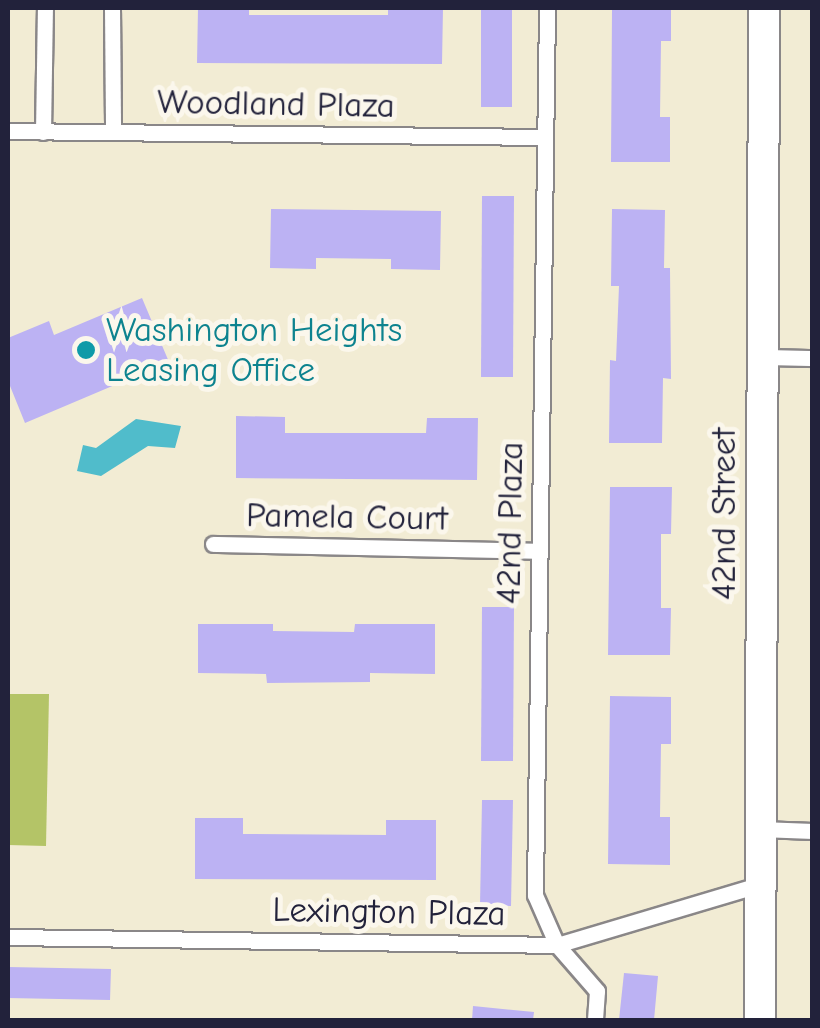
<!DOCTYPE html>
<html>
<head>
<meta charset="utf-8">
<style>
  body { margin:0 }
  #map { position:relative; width:820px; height:1028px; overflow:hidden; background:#f2ecd4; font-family:"Comic Neue",sans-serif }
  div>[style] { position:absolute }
  .green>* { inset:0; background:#b4c467 }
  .water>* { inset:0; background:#50bccb }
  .building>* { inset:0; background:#bcb2f3 }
  .roads { filter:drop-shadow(2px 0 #8a8788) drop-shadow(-2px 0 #8a8788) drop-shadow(0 2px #8a8788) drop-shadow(0 -2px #8a8788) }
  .service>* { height:15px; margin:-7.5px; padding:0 7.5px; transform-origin:7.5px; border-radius:7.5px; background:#fff }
  .minor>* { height:30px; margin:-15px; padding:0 15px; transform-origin:15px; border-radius:15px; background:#fff }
  .dots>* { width:28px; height:28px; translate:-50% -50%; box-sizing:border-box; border:5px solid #fbf7ec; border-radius:50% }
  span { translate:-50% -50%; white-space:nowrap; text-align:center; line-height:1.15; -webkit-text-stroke:10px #fbf7ec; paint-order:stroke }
  .street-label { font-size:35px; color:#22223b }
  .culture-label { font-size:35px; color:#0d838f }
  .left { translate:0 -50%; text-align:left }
  .frame { position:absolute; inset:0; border:10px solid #22223b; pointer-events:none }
</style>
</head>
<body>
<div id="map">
  <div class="green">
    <i style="clip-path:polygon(8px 694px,49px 694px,46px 846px,8px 845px)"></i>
  </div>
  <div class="water">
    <i style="clip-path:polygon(136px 419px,181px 426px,175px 448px,148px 446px,101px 476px,77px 471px,83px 445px,96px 448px)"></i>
  </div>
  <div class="building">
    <i style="clip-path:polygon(198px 8px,249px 8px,249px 15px,388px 15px,388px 8px,443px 8px,442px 64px,197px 63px)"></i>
    <i style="clip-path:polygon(481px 8px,512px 8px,512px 107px,481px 107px)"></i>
    <i style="clip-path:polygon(612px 8px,671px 8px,671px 41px,661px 41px,660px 117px,670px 117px,670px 162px,611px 162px)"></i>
    <i style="clip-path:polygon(482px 196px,514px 196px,513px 377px,481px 377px)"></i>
    <i style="clip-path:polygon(271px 209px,441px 211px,440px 270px,391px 269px,391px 259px,316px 258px,316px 269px,270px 268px)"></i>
    <i style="clip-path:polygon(612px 209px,665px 210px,664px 268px,670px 268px,671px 379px,663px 378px,662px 443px,609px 443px,610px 360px,616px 361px,619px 286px,611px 286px)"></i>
    <i style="clip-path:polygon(142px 298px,169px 362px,25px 423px,8px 381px,8px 338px,49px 321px,54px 335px)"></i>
    <i style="clip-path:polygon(236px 416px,285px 417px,285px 433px,426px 433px,427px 418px,478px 418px,477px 480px,236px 478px)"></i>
    <i style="clip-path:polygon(610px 487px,672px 487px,671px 534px,661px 534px,661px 608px,671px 608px,670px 655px,608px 655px)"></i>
    <i style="clip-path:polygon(482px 607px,514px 607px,513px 761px,481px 761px)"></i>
    <i style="clip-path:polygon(198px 624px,273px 624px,273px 631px,354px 632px,355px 624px,435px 624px,435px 674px,370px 673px,370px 682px,267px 683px,266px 674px,198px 673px)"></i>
    <i style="clip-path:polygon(610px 696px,671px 697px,671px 744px,661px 744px,660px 817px,670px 817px,670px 865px,608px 864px)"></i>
    <i style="clip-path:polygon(482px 800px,513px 800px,511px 906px,480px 905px)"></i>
    <i style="clip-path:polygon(195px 818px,243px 818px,243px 834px,386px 835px,386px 820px,436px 820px,436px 880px,195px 879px)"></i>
    <i style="clip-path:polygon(8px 967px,111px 969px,110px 1000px,8px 998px)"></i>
    <i style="clip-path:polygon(624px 973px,658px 976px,654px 1020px,619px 1020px)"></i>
    <i style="clip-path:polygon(473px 1006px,534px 1012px,533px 1020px,472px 1020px)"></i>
  </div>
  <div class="roads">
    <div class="service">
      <i style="left:112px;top:8px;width:124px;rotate:89.5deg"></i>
      <i style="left:547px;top:8px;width:887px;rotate:90.78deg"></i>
      <i style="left:535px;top:895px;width:55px;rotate:66.3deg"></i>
      <i style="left:557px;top:945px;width:61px;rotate:49deg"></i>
      <i style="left:597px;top:991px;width:29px;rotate:94deg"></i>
      <i style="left:8px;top:131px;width:536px;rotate:0.64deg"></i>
      <i style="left:43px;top:132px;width:124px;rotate:-89.1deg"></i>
      <i style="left:763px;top:357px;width:49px;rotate:1.2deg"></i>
      <i style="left:213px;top:544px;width:326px;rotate:1.2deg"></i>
      <i style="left:761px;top:829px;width:51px;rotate:2.2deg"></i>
      <i style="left:8px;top:937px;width:549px;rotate:0.83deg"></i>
      <i style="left:557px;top:945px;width:213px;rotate:-16.6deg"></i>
    </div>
    <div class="minor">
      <i style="left:760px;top:1020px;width:1012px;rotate:-89.77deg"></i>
    </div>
  </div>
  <div class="dots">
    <i style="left:86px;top:350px;background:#0f9aa8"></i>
  </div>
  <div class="street-label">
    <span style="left:276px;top:104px;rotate:1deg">Woodland Plaza</span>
    <span style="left:724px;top:514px;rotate:-90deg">42nd Street</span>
    <span style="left:347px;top:517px;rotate:1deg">Pamela Court</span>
    <span style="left:510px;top:523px;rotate:-89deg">42nd Plaza</span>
    <span style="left:389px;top:912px;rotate:1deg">Lexington Plaza</span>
  </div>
  <div class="culture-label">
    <span class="left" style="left:106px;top:350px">Washington Heights<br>Leasing Office</span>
  </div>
  <div class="frame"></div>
</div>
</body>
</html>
